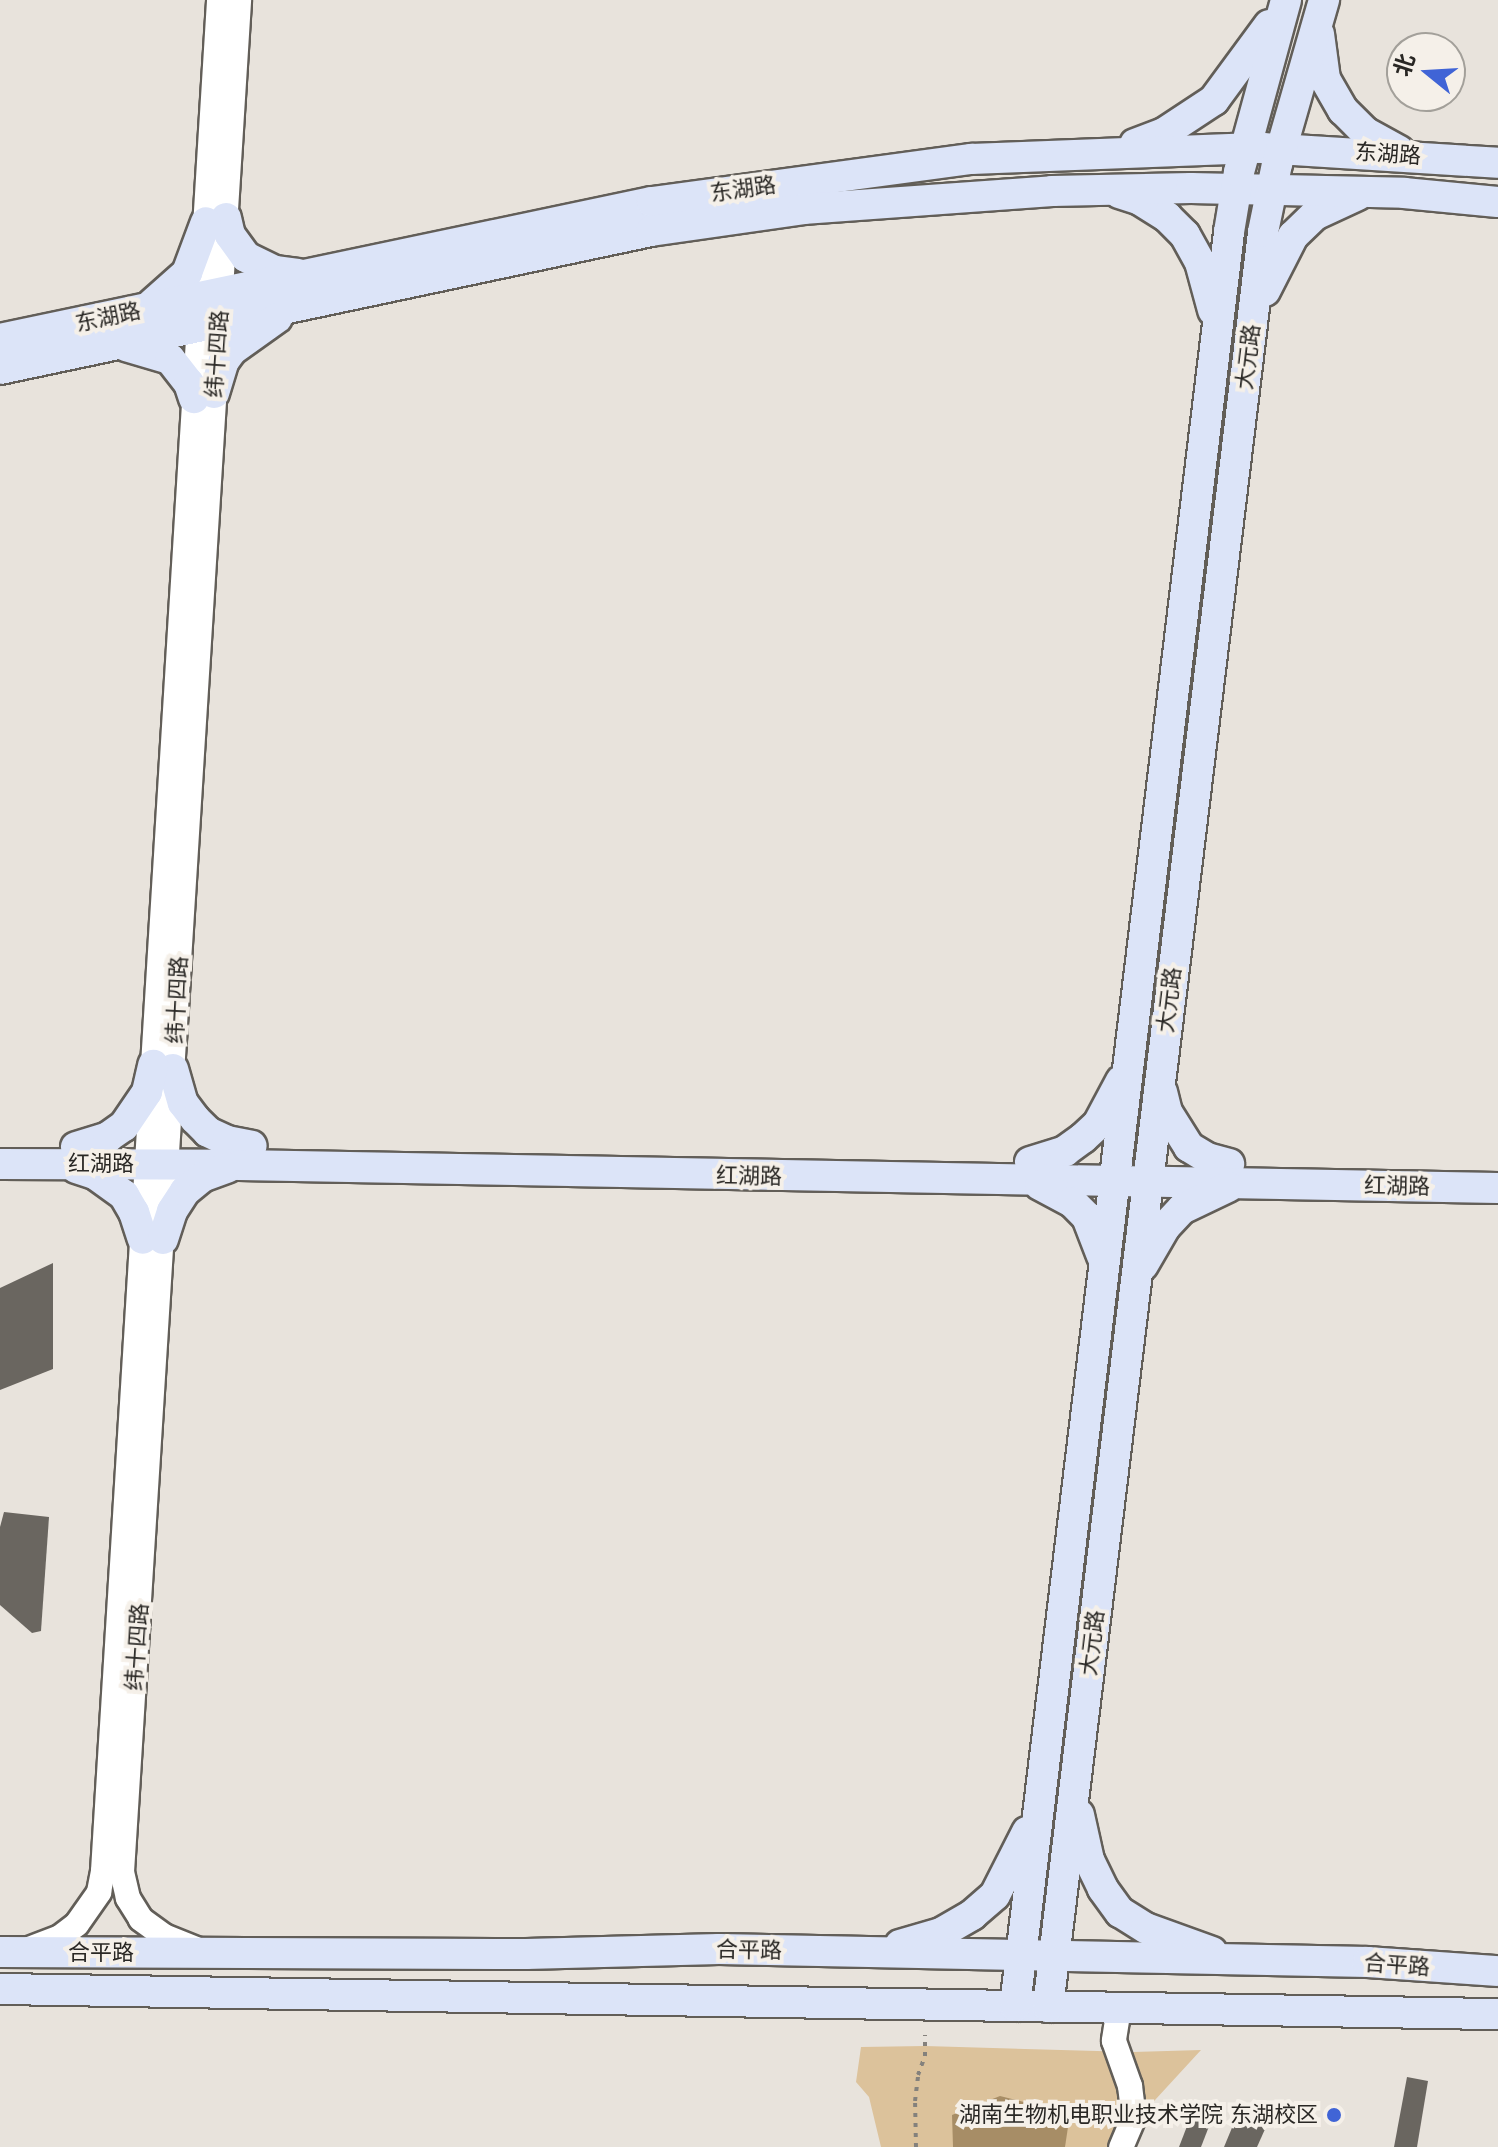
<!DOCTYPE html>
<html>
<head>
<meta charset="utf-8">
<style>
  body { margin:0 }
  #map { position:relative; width:1498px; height:2147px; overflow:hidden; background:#e8e3dc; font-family:"DejaVu Sans","Noto Sans SC",sans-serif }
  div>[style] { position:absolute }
  .green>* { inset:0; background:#dcc29b }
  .water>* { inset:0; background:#a78d66 }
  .building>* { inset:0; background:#6a6660 }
  .path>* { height:4px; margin-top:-2px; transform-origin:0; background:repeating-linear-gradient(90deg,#84817c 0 4px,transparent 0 10px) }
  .roads { filter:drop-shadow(2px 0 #625e58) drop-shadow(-2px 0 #625e58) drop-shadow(0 2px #625e58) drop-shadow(0 -2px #625e58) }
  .minor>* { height:24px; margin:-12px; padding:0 12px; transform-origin:12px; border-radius:12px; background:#fff }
  .major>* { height:30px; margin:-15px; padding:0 15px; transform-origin:15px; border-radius:15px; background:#dce4f8 }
  .dots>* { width:22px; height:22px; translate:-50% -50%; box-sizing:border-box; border:4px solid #f5f0e9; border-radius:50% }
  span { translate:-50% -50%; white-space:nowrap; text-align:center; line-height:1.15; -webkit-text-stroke:8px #f5f0e9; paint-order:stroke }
  .street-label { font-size:22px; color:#292724 }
  .poi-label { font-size:22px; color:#292724 }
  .right { translate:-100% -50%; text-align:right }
  .north { position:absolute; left:1386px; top:32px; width:80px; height:80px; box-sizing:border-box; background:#f5f0e9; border:2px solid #a3a09a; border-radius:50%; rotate:288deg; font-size:22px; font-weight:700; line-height:32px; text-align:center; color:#292724 }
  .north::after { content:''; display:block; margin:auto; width:28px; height:36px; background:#4064d6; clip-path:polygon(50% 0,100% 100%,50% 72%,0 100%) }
</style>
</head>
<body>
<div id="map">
  <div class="green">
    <i style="clip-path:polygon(925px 2046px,1133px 2052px,1201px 2050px,1144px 2112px,1131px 2147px,881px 2147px,869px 2097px,856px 2082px,861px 2047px)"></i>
  </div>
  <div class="water">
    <i style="clip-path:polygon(1000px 2096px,1056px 2110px,1068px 2127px,1065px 2147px,953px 2147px,952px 2115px)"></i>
  </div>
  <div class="building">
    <i style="clip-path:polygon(53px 1263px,53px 1369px,0 1390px,0 1288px)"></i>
    <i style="clip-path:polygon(4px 1512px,49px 1517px,41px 1631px,32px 1633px,0 1605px,0 1527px)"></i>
    <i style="clip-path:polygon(1407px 2077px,1428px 2081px,1417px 2147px,1394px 2147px)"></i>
    <i style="clip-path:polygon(1241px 2106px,1270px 2118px,1257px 2147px,1224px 2147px)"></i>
    <i style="clip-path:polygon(1194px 2108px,1213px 2116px,1201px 2147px,1179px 2147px)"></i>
  </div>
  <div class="path">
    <i style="left:916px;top:2147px;width:46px;rotate:-91.2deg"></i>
    <i style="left:915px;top:2101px;width:26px;rotate:-83deg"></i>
    <i style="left:918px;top:2075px;width:20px;rotate:-70deg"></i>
    <i style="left:925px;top:2056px;width:21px;rotate:-90deg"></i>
  </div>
  <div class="roads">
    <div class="minor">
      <i style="left:29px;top:1949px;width:33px;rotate:-21deg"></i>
      <i style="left:60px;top:1937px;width:21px;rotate:-37deg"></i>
      <i style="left:77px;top:1924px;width:39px;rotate:-55deg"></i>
      <i style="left:99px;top:1892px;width:21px;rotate:-79deg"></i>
      <i style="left:103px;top:1871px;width:1875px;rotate:-86.45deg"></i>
      <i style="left:196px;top:1949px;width:35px;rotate:-158deg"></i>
      <i style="left:164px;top:1936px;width:29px;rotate:-144deg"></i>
      <i style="left:141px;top:1919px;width:25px;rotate:-122deg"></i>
      <i style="left:128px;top:1898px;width:27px;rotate:-103deg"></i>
      <i style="left:122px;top:1872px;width:1876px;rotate:-86.42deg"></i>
      <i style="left:1119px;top:2008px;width:33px;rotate:99deg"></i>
      <i style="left:1114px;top:2041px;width:48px;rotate:70.4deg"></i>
      <i style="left:1130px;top:2086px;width:31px;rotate:83deg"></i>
      <i style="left:1134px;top:2117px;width:33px;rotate:113deg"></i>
    </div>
    <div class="major">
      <i style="left:1319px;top:34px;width:45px;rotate:82.4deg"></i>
      <i style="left:1325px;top:79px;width:36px;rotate:60deg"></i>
      <i style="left:1343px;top:110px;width:31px;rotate:45deg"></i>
      <i style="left:1365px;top:132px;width:39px;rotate:29deg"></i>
      <i style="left:1135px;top:144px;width:31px;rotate:-21deg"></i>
      <i style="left:1164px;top:133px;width:60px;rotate:-33.4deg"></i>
      <i style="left:1214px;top:100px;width:93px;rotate:-53.7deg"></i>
      <i style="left:1119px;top:193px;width:22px;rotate:18deg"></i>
      <i style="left:1140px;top:200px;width:32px;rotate:32deg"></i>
      <i style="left:1167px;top:217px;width:25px;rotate:45deg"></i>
      <i style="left:1185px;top:235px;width:31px;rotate:61deg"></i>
      <i style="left:1200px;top:262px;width:50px;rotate:74.8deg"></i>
      <i style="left:226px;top:218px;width:17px;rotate:77deg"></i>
      <i style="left:230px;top:235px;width:27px;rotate:54deg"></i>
      <i style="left:246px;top:257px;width:32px;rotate:26deg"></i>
      <i style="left:275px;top:271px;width:23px;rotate:7deg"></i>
      <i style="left:1265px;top:291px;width:62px;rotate:-63deg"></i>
      <i style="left:1293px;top:236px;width:30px;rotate:-44deg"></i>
      <i style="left:1315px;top:215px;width:47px;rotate:-24.9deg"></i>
      <i style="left:152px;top:304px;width:47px;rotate:-41.5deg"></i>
      <i style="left:187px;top:273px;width:54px;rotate:-69.6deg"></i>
      <i style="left:0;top:339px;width:666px;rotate:-11.87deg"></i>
      <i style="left:652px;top:202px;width:322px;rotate:-7.7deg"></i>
      <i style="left:971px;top:159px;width:291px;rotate:-2.2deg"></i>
      <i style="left:1262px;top:148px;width:236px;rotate:3.6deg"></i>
      <i style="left:126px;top:346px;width:46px;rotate:16.5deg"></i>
      <i style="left:170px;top:359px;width:31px;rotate:52deg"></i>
      <i style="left:189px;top:383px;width:16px;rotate:72deg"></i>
      <i style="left:0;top:369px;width:665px;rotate:-11.97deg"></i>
      <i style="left:651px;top:231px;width:154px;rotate:-8.2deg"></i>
      <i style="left:803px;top:209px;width:250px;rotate:-4.1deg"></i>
      <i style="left:1052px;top:191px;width:139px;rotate:-1.2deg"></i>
      <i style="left:1191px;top:188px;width:213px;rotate:1.3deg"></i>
      <i style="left:1404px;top:193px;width:94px;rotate:5.5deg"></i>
      <i style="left:214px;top:393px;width:34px;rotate:-73deg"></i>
      <i style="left:224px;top:361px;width:14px;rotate:-54deg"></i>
      <i style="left:232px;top:350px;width:55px;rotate:-35.4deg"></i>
      <i style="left:173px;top:1069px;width:35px;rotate:74deg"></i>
      <i style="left:183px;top:1103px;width:20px;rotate:53deg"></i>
      <i style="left:195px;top:1119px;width:18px;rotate:45deg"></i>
      <i style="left:208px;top:1132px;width:21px;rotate:25deg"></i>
      <i style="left:227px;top:1141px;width:25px;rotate:11deg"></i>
      <i style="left:1162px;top:1092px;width:21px;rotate:76deg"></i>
      <i style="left:1167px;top:1112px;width:41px;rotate:57.8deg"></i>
      <i style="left:1189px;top:1147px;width:21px;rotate:31deg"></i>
      <i style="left:1207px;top:1158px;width:23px;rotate:15deg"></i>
      <i style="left:76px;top:1147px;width:34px;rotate:-17deg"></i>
      <i style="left:108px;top:1137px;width:19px;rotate:-35deg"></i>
      <i style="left:124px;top:1126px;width:41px;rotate:-55.9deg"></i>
      <i style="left:147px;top:1092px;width:28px;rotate:-77deg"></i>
      <i style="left:1030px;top:1162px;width:37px;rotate:-17deg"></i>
      <i style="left:1065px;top:1151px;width:22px;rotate:-36deg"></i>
      <i style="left:1083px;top:1138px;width:21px;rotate:-43deg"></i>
      <i style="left:1098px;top:1124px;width:49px;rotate:-61.9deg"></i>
      <i style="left:0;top:1164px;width:239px;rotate:0.2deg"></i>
      <i style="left:239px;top:1165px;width:1259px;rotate:1.05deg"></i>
      <i style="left:76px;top:1168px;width:20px;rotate:18deg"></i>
      <i style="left:95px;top:1174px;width:36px;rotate:36deg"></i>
      <i style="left:124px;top:1195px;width:20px;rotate:60deg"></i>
      <i style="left:134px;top:1212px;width:28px;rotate:72deg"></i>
      <i style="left:1040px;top:1185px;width:36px;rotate:28deg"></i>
      <i style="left:1072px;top:1202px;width:21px;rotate:45deg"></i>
      <i style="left:1087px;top:1217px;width:42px;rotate:69deg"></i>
      <i style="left:163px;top:1239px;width:29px;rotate:-72deg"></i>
      <i style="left:172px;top:1211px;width:24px;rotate:-57deg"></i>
      <i style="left:185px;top:1191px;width:22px;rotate:-39deg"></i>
      <i style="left:202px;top:1177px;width:27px;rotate:-20deg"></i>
      <i style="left:1143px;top:1265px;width:44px;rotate:-59.9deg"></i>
      <i style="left:1165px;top:1227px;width:25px;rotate:-47deg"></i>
      <i style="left:1182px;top:1209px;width:51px;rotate:-25.6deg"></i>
      <i style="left:1079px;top:1815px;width:46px;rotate:77.5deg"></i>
      <i style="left:1089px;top:1860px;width:32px;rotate:64deg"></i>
      <i style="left:1103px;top:1889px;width:29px;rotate:54deg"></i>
      <i style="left:1120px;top:1912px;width:31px;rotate:32deg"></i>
      <i style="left:1146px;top:1928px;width:70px;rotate:20deg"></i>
      <i style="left:900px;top:1945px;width:43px;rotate:-16.3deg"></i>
      <i style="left:941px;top:1933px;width:36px;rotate:-30deg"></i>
      <i style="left:972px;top:1915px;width:30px;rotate:-41deg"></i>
      <i style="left:995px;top:1895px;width:71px;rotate:-63.1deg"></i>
      <i style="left:0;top:1952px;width:526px;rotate:0.22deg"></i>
      <i style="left:526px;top:1954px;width:193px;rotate:-1.5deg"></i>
      <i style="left:719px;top:1949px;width:649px;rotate:1.15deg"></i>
      <i style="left:1368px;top:1962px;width:130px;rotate:4deg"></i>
      <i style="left:0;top:1989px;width:1498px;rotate:0.96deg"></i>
      <i style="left:1015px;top:2006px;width:1787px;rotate:-83.12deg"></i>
      <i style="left:1229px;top:232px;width:61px;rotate:-80.5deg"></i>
      <i style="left:1239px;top:172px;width:178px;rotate:-74.7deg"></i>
      <i style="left:1048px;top:2007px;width:1788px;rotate:-83.09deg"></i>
      <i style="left:1263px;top:232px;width:69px;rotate:-78.4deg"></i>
      <i style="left:1277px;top:164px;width:171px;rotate:-74deg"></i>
    </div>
  </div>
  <div class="dots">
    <i style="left:1334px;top:2115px;background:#4064d6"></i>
  </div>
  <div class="street-label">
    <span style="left:1388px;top:154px;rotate:4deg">东湖路</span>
    <span style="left:743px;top:189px;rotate:-8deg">东湖路</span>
    <span style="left:108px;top:317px;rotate:-12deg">东湖路</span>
    <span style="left:217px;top:354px;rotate:-86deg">纬十四路</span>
    <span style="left:1248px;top:357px;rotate:-83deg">大元路</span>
    <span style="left:177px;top:1000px;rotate:-87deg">纬十四路</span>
    <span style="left:1169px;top:1000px;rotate:-83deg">大元路</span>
    <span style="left:101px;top:1164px">红湖路</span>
    <span style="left:749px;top:1176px;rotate:1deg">红湖路</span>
    <span style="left:1397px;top:1186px;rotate:1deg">红湖路</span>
    <span style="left:1092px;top:1643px;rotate:-83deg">大元路</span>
    <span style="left:137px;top:1647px;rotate:-86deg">纬十四路</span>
    <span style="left:749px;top:1950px;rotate:1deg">合平路</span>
    <span style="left:101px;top:1953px">合平路</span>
    <span style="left:1397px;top:1965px;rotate:4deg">合平路</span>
  </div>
  <div class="poi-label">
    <span class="right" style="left:1318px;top:2115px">湖南生物机电职业技术学院 东湖校区</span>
  </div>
  <div class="north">北</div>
</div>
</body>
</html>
